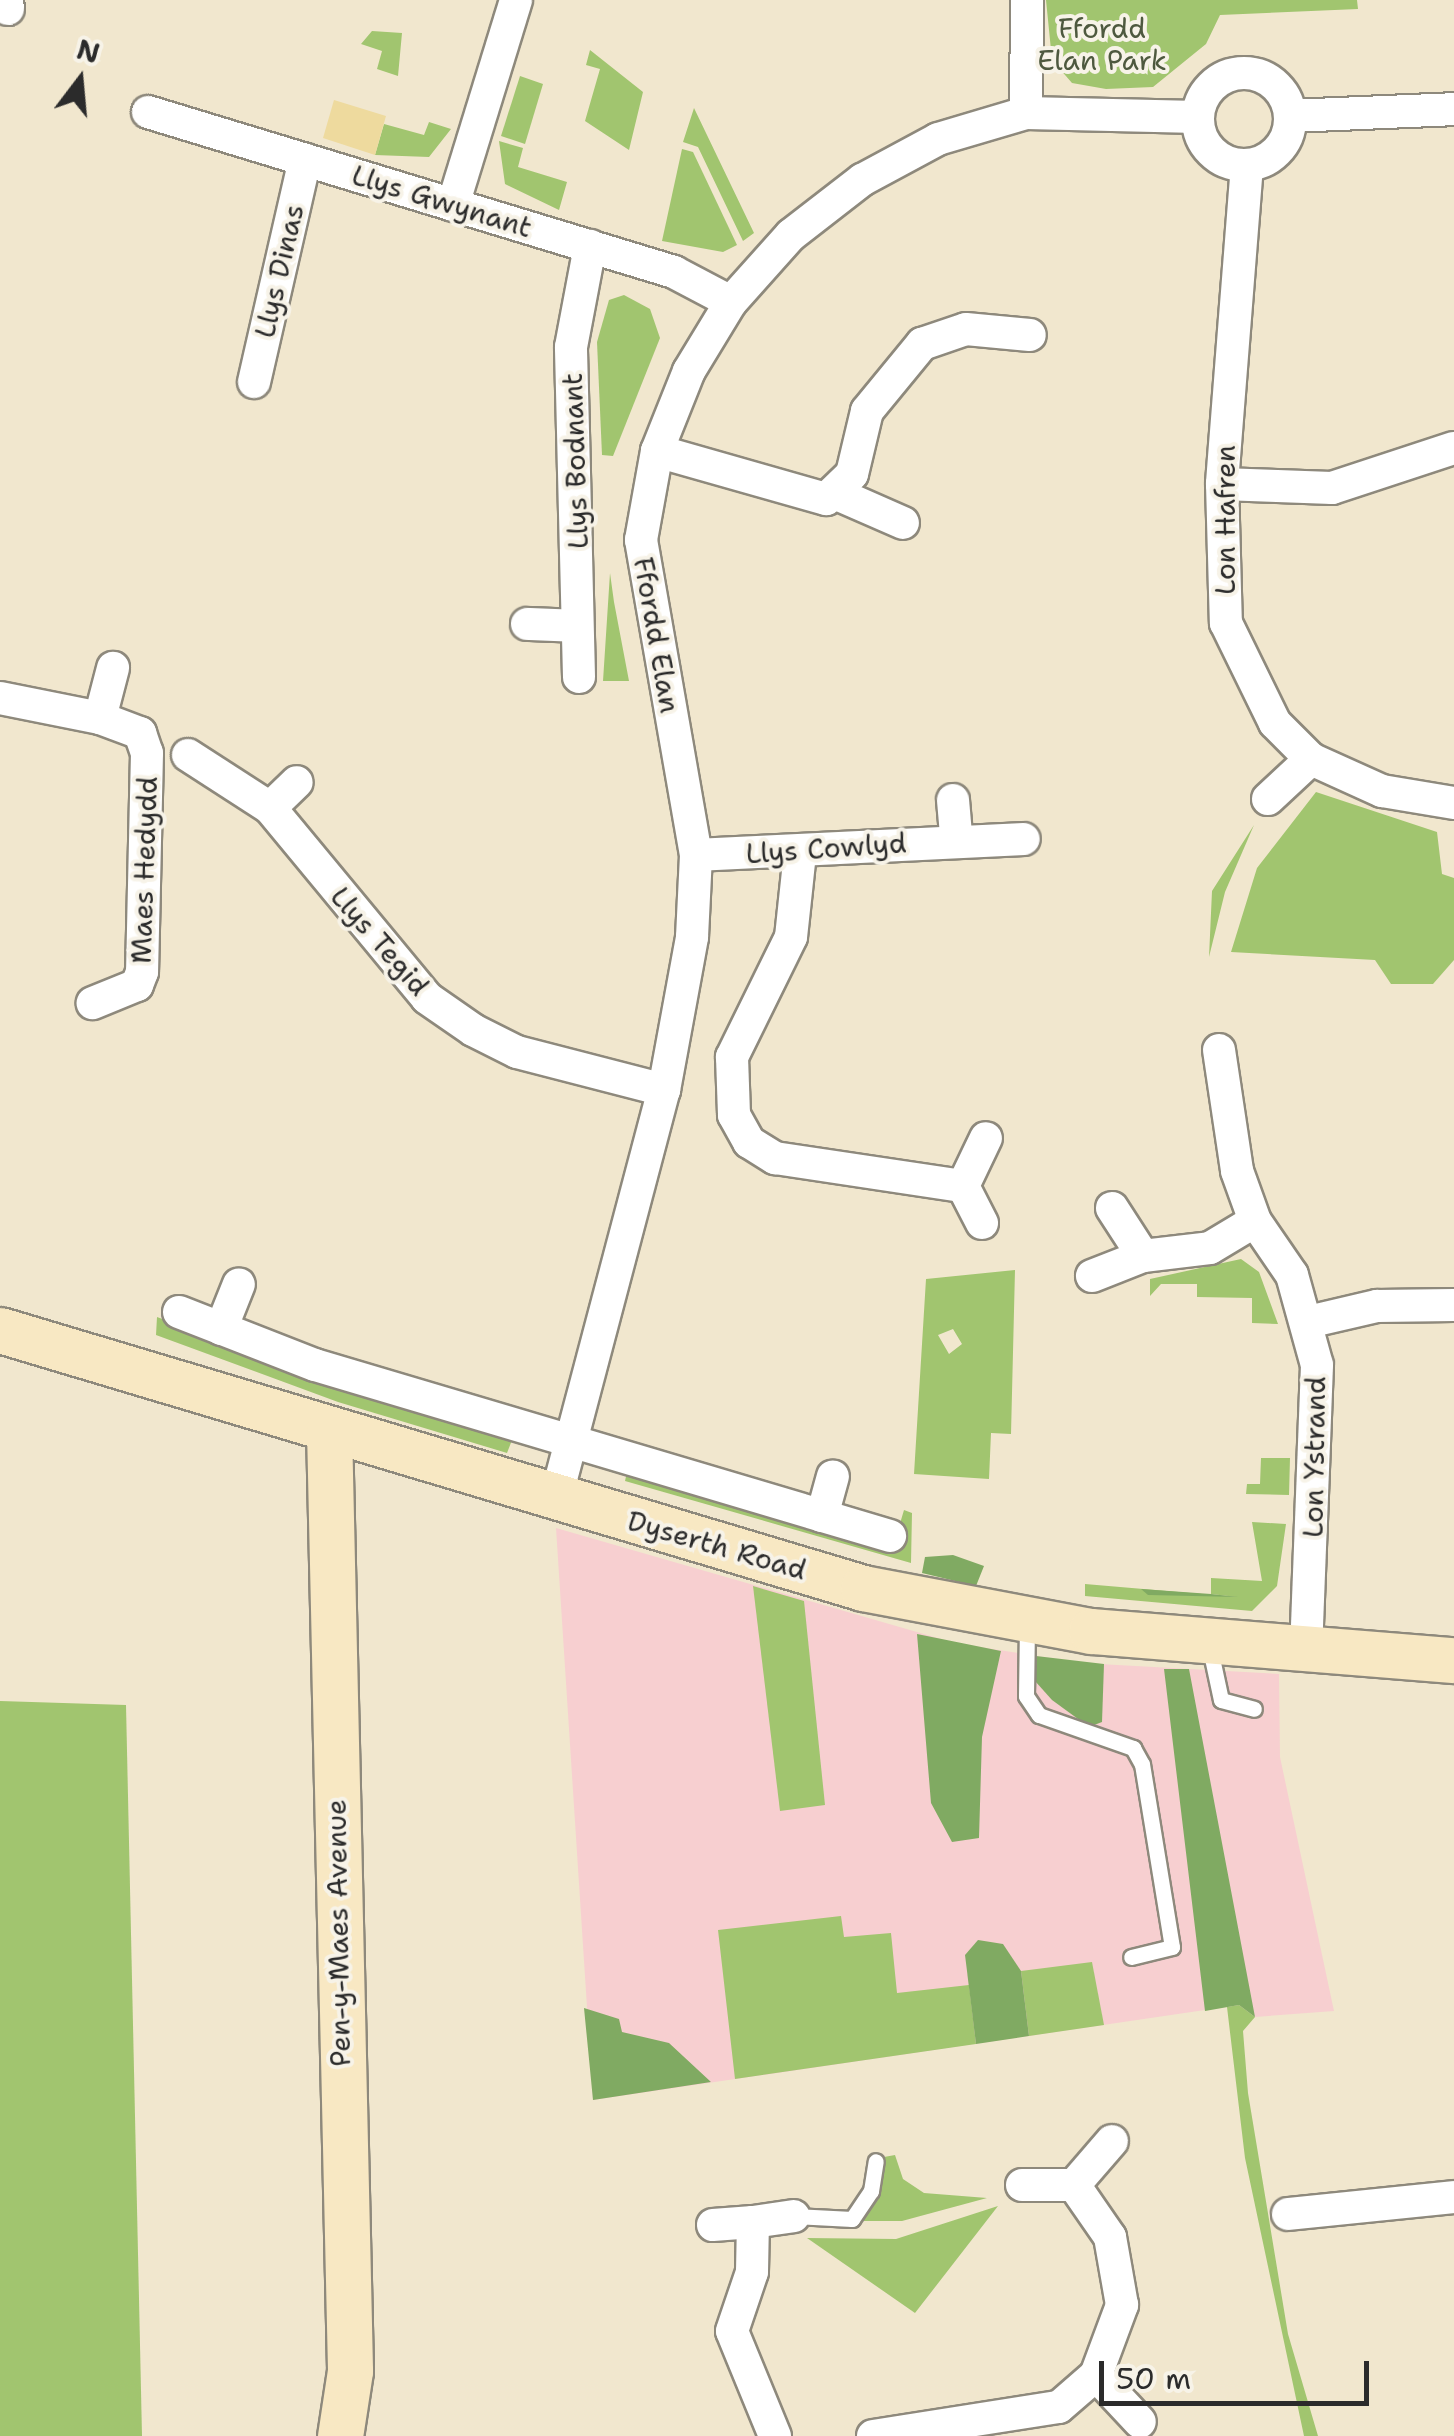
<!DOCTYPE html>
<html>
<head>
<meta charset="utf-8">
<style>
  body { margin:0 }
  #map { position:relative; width:1454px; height:2436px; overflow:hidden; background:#f1e7ce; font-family:"Shantell Sans",sans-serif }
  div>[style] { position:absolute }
  .built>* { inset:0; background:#f7cfd0 }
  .green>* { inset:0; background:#a1c56f }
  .forest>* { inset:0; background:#80aa62 }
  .sand>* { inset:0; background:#eeda9e }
  .roads { filter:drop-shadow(2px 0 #8e897c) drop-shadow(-2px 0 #8e897c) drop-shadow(0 2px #8e897c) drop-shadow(0 -2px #8e897c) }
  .lane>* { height:15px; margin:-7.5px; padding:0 7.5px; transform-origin:7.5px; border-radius:7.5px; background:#fff }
  .street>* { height:32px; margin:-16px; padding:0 16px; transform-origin:16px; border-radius:16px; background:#fff }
  .street>.ring { margin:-16px; padding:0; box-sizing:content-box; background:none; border:32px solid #fff; border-radius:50% }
  .secondary>* { height:45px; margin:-22.5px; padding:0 22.5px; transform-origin:22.5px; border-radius:22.5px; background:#f8e8c3 }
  span { translate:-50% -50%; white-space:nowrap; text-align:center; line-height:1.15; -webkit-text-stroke:8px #f7f3e8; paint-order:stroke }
  .park-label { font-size:28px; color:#4e593f }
  .street-label { font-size:28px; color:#2b2b2b }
  .north { position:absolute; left:30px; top:30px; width:100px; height:100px; -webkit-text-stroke:8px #f7f3e8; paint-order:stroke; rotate:16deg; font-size:28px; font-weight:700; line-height:40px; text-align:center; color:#2b2b2b }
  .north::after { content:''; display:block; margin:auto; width:35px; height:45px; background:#2b2b2b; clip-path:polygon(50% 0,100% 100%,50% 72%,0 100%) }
  .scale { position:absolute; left:1099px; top:2361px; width:270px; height:45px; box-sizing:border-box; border:5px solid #2b2b2b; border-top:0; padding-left:12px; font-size:30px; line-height:35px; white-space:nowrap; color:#2b2b2b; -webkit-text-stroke:8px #f7f3e8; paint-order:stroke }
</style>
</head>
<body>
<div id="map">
  <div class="built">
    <i style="clip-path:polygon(556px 1528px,955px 1643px,1081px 1663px,1279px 1674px,1280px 1757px,1334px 2011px,1255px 2017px,1239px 2005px,593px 2100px)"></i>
  </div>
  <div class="green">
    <i style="clip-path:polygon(1046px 0,1357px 0,1358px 9px,1220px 15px,1206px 44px,1153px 87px,1106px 89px,1072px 83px,1052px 60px)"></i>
    <i style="clip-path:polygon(372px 31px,402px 33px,398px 76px,377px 69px,382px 51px,361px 44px)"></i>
    <i style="clip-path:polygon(590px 50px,643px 92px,629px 150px,585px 121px,600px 69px,586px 65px)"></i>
    <i style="clip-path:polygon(520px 76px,543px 84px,525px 144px,501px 136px)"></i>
    <i style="clip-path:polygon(694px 108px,754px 233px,743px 241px,698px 147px,683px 142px)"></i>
    <i style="clip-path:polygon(429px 122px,451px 129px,429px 157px,375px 155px,384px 124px,424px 135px)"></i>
    <i style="clip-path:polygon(499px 141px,523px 148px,518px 167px,567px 182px,559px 210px,505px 184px)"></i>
    <i style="clip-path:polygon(682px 149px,693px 152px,737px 245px,723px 252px,662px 241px)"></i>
    <i style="clip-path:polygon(624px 295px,650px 309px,660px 338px,613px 456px,602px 455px,597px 342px,609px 300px)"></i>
    <i style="clip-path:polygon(610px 573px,614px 602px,629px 681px,603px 681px)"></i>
    <i style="clip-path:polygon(1316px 792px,1437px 832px,1442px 874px,1454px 878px,1454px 960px,1433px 984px,1391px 984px,1375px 960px,1231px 952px,1257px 868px)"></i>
    <i style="clip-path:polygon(1254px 825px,1225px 892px,1209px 957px,1212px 891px)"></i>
    <i style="clip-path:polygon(1241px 1259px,1259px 1272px,1278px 1324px,1252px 1323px,1252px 1298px,1197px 1297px,1197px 1284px,1161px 1284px,1150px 1296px,1150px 1279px)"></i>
    <i style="clip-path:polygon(evenodd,1015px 1270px,1011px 1434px,991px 1433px,989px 1479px,914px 1474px,926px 1279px,1015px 1270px,953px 1329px,962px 1344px,949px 1354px,938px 1335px,953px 1329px)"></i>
    <i style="clip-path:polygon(157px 1317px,269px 1359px,512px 1440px,507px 1453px,338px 1402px,156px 1335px)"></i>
    <i style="clip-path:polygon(1261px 1458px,1290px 1458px,1289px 1495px,1246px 1494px,1247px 1484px,1260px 1484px)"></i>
    <i style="clip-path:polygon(627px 1472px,893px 1547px,904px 1510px,912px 1513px,911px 1563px,625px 1481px)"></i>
    <i style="clip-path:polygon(1252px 1522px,1286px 1524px,1277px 1586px,1252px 1611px,1085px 1596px,1085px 1584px,1237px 1597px,1211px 1594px,1211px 1578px,1262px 1581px)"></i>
    <i style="clip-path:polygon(753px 1586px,804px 1601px,825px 1805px,780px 1811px)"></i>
    <i style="clip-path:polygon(0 1701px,126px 1705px,142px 2436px,0 2436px)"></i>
    <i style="clip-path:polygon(841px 1916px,844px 1937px,891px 1933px,897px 1993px,969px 1985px,976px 2044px,735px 2079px,718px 1930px)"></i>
    <i style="clip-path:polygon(1092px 1962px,1104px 2025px,1029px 2036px,1021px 1971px)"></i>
    <i style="clip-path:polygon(1239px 2005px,1255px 2017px,1243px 2031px,1248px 2093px,1288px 2334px,1318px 2436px,1304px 2436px,1245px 2158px,1227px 2007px)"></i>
    <i style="clip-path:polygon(895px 2155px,903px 2179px,924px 2193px,987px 2198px,902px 2221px,857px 2221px,884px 2157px)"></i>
    <i style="clip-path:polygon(998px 2206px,915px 2313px,807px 2238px,896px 2239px)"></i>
  </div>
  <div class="forest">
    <i style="clip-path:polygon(953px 1555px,984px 1566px,976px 1586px,922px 1573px,925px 1557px)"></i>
    <i style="clip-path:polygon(1141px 1589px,1211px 1594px,1238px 1597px,1148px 1595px)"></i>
    <i style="clip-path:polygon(917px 1634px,1001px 1651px,982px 1737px,979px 1838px,952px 1842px,931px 1803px)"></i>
    <i style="clip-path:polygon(1036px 1656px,1104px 1664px,1102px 1722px,1089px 1727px,1052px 1700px,1035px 1681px)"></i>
    <i style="clip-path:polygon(1164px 1669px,1189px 1669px,1255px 2017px,1239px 2005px,1205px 2011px)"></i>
    <i style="clip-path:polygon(978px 1940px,1003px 1944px,1021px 1971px,1029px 2036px,976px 2044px,965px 1955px)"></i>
    <i style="clip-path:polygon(584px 2008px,619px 2019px,622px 2032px,669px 2043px,711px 2082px,593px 2100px)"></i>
  </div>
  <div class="sand">
    <i style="clip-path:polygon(334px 100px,386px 116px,375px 155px,323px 138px)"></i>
  </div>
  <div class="roads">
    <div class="lane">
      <i style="left:1027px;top:1624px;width:72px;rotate:90.8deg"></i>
      <i style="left:1026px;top:1696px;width:23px;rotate:56deg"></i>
      <i style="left:1039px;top:1715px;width:100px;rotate:19.3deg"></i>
      <i style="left:1133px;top:1748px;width:18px;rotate:61deg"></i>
      <i style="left:1142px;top:1764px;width:185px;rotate:80.7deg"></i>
      <i style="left:1172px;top:1947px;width:42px;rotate:166.3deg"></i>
      <i style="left:1209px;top:1644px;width:57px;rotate:77.9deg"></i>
      <i style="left:1221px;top:1700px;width:34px;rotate:15deg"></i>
      <i style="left:794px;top:2216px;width:58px;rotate:3deg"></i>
      <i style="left:852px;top:2219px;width:34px;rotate:-56deg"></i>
      <i style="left:871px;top:2191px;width:30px;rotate:-81deg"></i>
    </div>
    <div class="street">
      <i style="left:7px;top:0;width:9px;rotate:84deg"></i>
      <i class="ring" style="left:1198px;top:73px;width:60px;height:60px"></i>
      <i style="left:148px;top:112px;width:550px;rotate:16.92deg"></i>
      <i style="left:674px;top:272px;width:64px;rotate:27.8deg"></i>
      <i style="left:1026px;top:113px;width:113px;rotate:-89.5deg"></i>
      <i style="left:1290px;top:116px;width:164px;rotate:-2.4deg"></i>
      <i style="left:1247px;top:165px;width:320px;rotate:94.5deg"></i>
      <i style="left:1222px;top:484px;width:139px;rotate:88.4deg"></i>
      <i style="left:1226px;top:623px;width:111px;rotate:63.9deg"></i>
      <i style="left:1275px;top:723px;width:51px;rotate:45deg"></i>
      <i style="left:1311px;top:759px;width:78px;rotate:24.3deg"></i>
      <i style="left:1382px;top:791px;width:73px;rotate:9.5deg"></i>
      <i style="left:453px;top:205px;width:214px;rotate:-72.9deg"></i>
      <i style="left:254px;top:382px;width:228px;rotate:-77.1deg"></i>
      <i style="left:657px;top:451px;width:176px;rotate:15.9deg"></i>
      <i style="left:826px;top:499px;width:36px;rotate:-44deg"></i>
      <i style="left:852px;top:474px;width:65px;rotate:-76.6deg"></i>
      <i style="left:867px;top:411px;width:87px;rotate:-50.6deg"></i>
      <i style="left:922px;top:344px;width:46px;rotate:-18.8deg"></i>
      <i style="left:966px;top:329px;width:64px;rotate:5.4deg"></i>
      <i style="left:1222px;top:484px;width:110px;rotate:2.1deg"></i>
      <i style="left:1332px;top:488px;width:128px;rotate:-18.2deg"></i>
      <i style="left:837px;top:494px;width:72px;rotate:23.7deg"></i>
      <i style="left:527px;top:624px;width:49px;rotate:2.3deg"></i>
      <i style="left:579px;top:677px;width:330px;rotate:-91.4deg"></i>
      <i style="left:571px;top:347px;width:103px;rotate:-79.3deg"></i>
      <i style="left:0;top:698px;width:102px;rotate:11.3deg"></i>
      <i style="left:100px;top:718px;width:43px;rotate:20.6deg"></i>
      <i style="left:140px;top:733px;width:21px;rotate:71deg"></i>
      <i style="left:147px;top:753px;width:219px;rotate:91.3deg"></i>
      <i style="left:142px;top:972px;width:14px;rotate:111deg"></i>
      <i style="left:137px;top:985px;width:48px;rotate:157.8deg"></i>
      <i style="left:100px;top:718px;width:52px;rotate:-75.4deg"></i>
      <i style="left:188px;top:755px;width:98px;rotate:32.9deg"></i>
      <i style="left:270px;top:808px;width:246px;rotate:50.4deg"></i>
      <i style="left:427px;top:998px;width:56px;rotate:34.8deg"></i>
      <i style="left:473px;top:1030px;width:49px;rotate:26.6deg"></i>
      <i style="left:517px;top:1052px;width:152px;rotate:14.5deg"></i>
      <i style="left:1268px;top:799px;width:59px;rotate:-42.9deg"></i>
      <i style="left:953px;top:800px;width:38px;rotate:85deg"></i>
      <i style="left:270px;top:808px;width:37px;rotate:-44deg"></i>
      <i style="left:800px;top:853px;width:84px;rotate:96.1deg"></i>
      <i style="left:791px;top:937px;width:134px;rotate:116.2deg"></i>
      <i style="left:732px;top:1057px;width:58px;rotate:88deg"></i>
      <i style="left:734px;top:1115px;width:31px;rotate:61deg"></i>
      <i style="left:749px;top:1142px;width:31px;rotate:32deg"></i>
      <i style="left:775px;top:1158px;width:190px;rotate:8.5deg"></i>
      <i style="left:696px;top:855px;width:328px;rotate:-2.8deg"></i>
      <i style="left:1219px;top:1050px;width:122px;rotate:81.5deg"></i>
      <i style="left:1237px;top:1171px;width:53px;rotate:70.2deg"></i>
      <i style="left:1255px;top:1221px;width:65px;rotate:55.6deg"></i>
      <i style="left:1292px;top:1275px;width:93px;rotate:74.5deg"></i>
      <i style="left:1317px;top:1365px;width:283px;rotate:92.2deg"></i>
      <i style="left:1112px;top:1208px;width:57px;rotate:57.1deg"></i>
      <i style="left:1143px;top:1256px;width:67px;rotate:-6.8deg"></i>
      <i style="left:1210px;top:1248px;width:52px;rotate:-31deg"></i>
      <i style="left:982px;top:1223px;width:42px;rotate:-117.2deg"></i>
      <i style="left:963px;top:1186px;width:53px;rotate:-64.4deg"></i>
      <i style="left:1092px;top:1276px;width:55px;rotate:-21.4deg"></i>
      <i style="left:179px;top:1312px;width:146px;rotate:21.3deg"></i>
      <i style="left:315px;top:1365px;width:600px;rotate:16.56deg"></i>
      <i style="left:1308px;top:1322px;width:71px;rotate:-13.1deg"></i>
      <i style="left:1377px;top:1306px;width:77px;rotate:-0.7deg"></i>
      <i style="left:221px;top:1329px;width:48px;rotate:-68.2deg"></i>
      <i style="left:556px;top:1498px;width:422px;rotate:-75.2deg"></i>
      <i style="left:664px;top:1090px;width:156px;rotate:-79.6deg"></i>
      <i style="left:692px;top:937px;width:82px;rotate:-87.2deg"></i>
      <i style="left:696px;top:855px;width:320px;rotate:-99.9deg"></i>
      <i style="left:641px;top:540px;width:90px;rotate:-79.8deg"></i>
      <i style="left:657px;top:451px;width:86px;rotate:-68.2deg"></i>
      <i style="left:689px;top:371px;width:81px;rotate:-58.7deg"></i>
      <i style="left:731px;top:302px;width:90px;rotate:-48.2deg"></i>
      <i style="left:791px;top:235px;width:90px;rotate:-37.8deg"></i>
      <i style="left:862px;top:180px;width:86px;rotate:-28.3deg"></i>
      <i style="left:938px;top:139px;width:92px;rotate:-16.5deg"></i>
      <i style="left:1026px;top:113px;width:172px;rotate:1.3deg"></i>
      <i style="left:822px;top:1516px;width:41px;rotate:-74.6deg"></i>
      <i style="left:1074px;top:2185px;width:58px;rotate:-49.2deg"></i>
      <i style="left:1288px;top:2214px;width:167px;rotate:-5.8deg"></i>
      <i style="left:713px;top:2225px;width:40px;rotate:-4.3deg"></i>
      <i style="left:1096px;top:2375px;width:64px;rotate:46.9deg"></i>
      <i style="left:775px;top:2436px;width:113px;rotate:-112.3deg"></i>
      <i style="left:732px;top:2331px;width:62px;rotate:-71.3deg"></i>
      <i style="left:752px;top:2272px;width:50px;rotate:-88.9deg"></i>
      <i style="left:753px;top:2222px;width:41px;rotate:-8.3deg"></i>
      <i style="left:873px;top:2436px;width:188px;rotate:-8.9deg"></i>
      <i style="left:1059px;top:2407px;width:49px;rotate:-40.9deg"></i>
      <i style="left:1096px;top:2375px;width:75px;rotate:-69.6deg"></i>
      <i style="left:1122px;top:2305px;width:69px;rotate:-100deg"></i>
      <i style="left:1110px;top:2237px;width:63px;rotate:-124.7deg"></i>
      <i style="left:1074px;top:2185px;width:52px;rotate:180deg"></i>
    </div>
    <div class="secondary">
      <i style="left:0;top:1330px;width:901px;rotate:16.64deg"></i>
      <i style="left:863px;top:1588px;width:232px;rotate:10.7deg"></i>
      <i style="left:1091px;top:1631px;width:364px;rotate:4.6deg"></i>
      <i style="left:329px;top:1429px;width:942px;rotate:88.72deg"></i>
      <i style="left:350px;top:2371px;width:66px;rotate:98.7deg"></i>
    </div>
  </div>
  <div class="park-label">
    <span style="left:1102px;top:44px">Ffordd<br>Elan Park</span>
  </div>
  <div class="street-label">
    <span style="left:442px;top:201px;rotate:17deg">Llys Gwynant</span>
    <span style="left:279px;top:271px;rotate:-77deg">Llys Dinas</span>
    <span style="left:575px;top:461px;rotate:-92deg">Llys Bodnant</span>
    <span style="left:1225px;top:520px;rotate:-90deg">Lon Hafren</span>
    <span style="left:657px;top:635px;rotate:80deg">Ffordd Elan</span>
    <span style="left:826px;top:848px;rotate:-4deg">Llys Cowlyd</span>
    <span style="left:144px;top:870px;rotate:-88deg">Maes Hedydd</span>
    <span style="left:380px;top:941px;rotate:49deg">Llys Tegid</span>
    <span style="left:1314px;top:1457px;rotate:-89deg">Lon Ystrand</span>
    <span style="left:717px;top:1545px;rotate:16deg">Dyserth Road</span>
    <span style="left:338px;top:1933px;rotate:-91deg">Pen-y-Maes Avenue</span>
  </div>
  <div class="north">N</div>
  <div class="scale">50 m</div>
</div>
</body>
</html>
